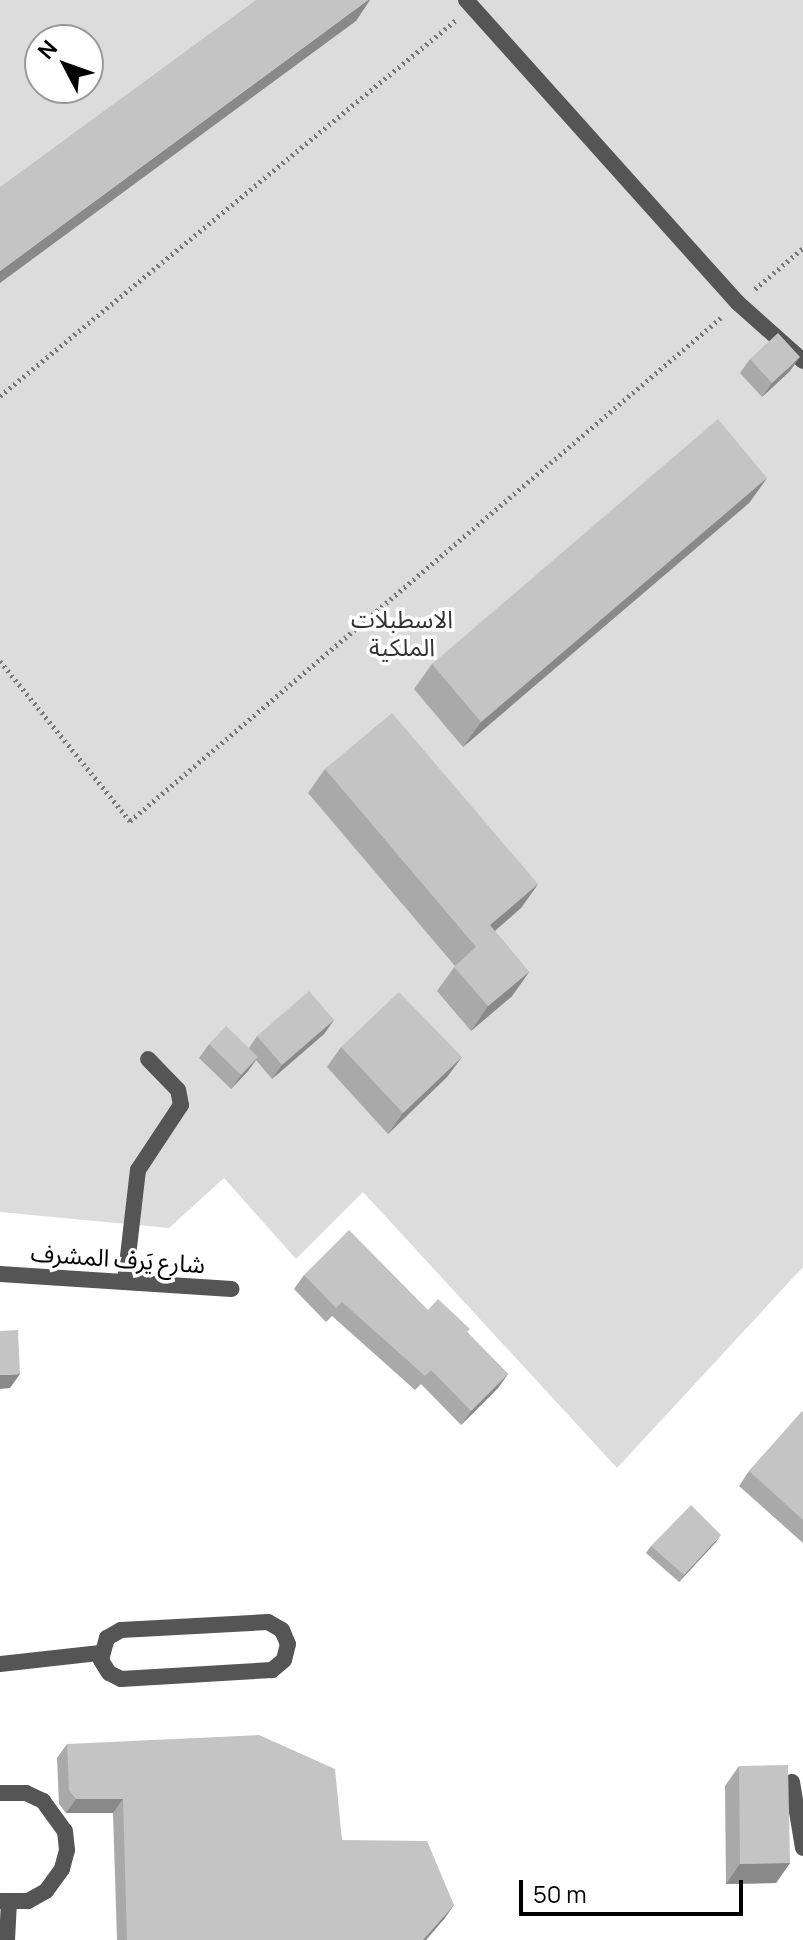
<!DOCTYPE html>
<html>
<head>
<meta charset="utf-8">
<style>
  body { margin:0 }
  #map { position:relative; width:803px; height:1940px; overflow:hidden; background:#fff; font-family:Manrope,"Noto Sans Arabic",sans-serif }
  div>[style] { position:absolute }
  .green>* { inset:0; background:#dcdcdc }
  .path>* { height:5px; margin-top:-2.5px; transform-origin:0; background:repeating-linear-gradient(90deg,#777 0 2px,transparent 0 6px) }
  .lane>* { height:16px; margin:-8px; padding:0 8px; transform-origin:8px; border-radius:8px; background:#555 }
  .street>* { height:16px; margin:-8px; padding:0 8px; transform-origin:8px; border-radius:8px; background:#555 }
  .wall>* { inset:0; background:#a9a9a9 }
  .shaded-wall>* { inset:0; background:#898989 }
  .building>* { inset:0; background:#c4c4c4 }
  span { translate:-50% -50%; white-space:nowrap; text-align:center; line-height:1.15; -webkit-text-stroke:7px #fff; paint-order:stroke }
  .park-label { font-size:24px; color:#333 }
  .street-label { font-size:24px; color:#000 }
  .north { position:absolute; left:24px; top:24px; width:80px; height:80px; box-sizing:border-box; background:#fff; border:2px solid #999; border-radius:50%; rotate:311deg; font-size:22px; font-weight:700; line-height:32px; text-align:center; color:#000 }
  .north::after { content:''; display:block; margin:auto; width:28px; height:36px; background:#000; clip-path:polygon(50% 0,100% 100%,50% 72%,0 100%) }
  .scale { position:absolute; left:519px; top:1880px; width:224px; height:36px; box-sizing:border-box; border:4px solid #000; border-top:0; padding-left:10px; font-size:24px; line-height:28px; white-space:nowrap; color:#000; -webkit-text-stroke:6px #fff; paint-order:stroke }
</style>
</head>
<body>
<div id="map">
  <div class="green">
    <i style="clip-path:polygon(evenodd,0 0,803px 0,803px 1267px,617px 1468px,363px 1192px,296px 1259px,224px 1178px,169px 1228px,0 1212px,0 0,40px 40px,88px 40px,88px 88px,40px 88px,40px 40px)"></i>
  </div>
  <div class="path">
    <i style="left:755px;top:289px;width:63px;rotate:-40.5deg"></i>
    <i style="left:0;top:396px;width:591px;rotate:-39.51deg"></i>
    <i style="left:0;top:661px;width:206px;rotate:50.9deg"></i>
    <i style="left:130px;top:821px;width:779px;rotate:-40.42deg"></i>
  </div>
  <div class="lane">
    <i style="left:466px;top:0;width:407px;rotate:48.1deg"></i>
    <i style="left:738px;top:303px;width:87px;rotate:41.7deg"></i>
    <i style="left:125px;top:1282px;width:113px;rotate:-83.4deg"></i>
    <i style="left:138px;top:1170px;width:78px;rotate:-56.5deg"></i>
    <i style="left:181px;top:1105px;width:15px;rotate:-101deg"></i>
    <i style="left:178px;top:1090px;width:43px;rotate:-134.1deg"></i>
    <i style="left:268px;top:1622px;width:16px;rotate:30deg"></i>
    <i style="left:282px;top:1630px;width:15px;rotate:67deg"></i>
    <i style="left:288px;top:1644px;width:16px;rotate:104deg"></i>
    <i style="left:284px;top:1660px;width:16px;rotate:140deg"></i>
    <i style="left:272px;top:1670px;width:151px;rotate:176.6deg"></i>
    <i style="left:121px;top:1679px;width:13px;rotate:-153deg"></i>
    <i style="left:109px;top:1673px;width:15px;rotate:-122deg"></i>
    <i style="left:101px;top:1660px;width:23px;rotate:-75deg"></i>
    <i style="left:107px;top:1638px;width:16px;rotate:-30deg"></i>
    <i style="left:121px;top:1630px;width:147px;rotate:-3.1deg"></i>
    <i style="left:0;top:1664px;width:101px;rotate:-6.3deg"></i>
    <i style="left:0;top:1793px;width:26px"></i>
    <i style="left:26px;top:1793px;width:19px;rotate:25deg"></i>
    <i style="left:43px;top:1801px;width:37px;rotate:54deg"></i>
    <i style="left:65px;top:1831px;width:19px;rotate:84deg"></i>
    <i style="left:67px;top:1850px;width:20px;rotate:105deg"></i>
    <i style="left:62px;top:1869px;width:27px;rotate:126deg"></i>
    <i style="left:46px;top:1891px;width:21px;rotate:151deg"></i>
    <i style="left:28px;top:1901px;width:28px;rotate:180deg"></i>
    <i style="left:7px;top:1940px;width:37px;rotate:-87deg"></i>
  </div>
  <div class="street">
    <i style="left:0;top:1274px;width:232px;rotate:3.7deg"></i>
    <i style="left:792px;top:1782px;width:67px;rotate:80.5deg"></i>
  </div>
  <div class="wall">
    <i style="clip-path:polygon(750px 359px,790px 371px,762px 397px,740px 373px)"></i>
    <i style="clip-path:polygon(767px 478px,749px 503px,463px 747px,414px 689px,432px 664px)"></i>
    <i style="clip-path:polygon(325px 769px,538px 884px,521px 908px,495px 931px,529px 972px,512px 996px,471px 1031px,437px 991px,455px 966px,308px 793px)"></i>
    <i style="clip-path:polygon(334px 1020px,324px 1034px,272px 1079px,256px 1060px,248px 1071px,231px 1089px,199px 1058px,209px 1044px,249px 1048px,257px 1036px)"></i>
    <i style="clip-path:polygon(341px 1047px,462px 1057px,447px 1077px,388px 1134px,327px 1067px)"></i>
    <i style="clip-path:polygon(304px 1275px,428px 1310px,467px 1332px,508px 1374px,498px 1388px,461px 1425px,421px 1384px,415px 1390px,332px 1316px,326px 1322px,294px 1289px)"></i>
    <i style="clip-path:polygon(803px 1412px,803px 1543px,739px 1486px,749px 1471px)"></i>
    <i style="clip-path:polygon(716px 1542px,679px 1582px,646px 1553px,651px 1546px)"></i>
    <i style="clip-path:polygon(67px 1744px,342px 1840px,454px 1905px,444px 1919px,426px 1940px,117px 1940px,113px 1813px,66px 1813px,59px 1804px,57px 1758px)"></i>
    <i style="clip-path:polygon(739px 1766px,790px 1863px,776px 1883px,726px 1884px,725px 1786px)"></i>
  </div>
  <div class="shaded-wall">
    <i style="clip-path:polygon(368px 0,370px 0,356px 21px,0 283px,0 271px)"></i>
    <i style="clip-path:polygon(800px 357px,790px 371px,762px 397px,772px 383px)"></i>
    <i style="clip-path:polygon(767px 478px,749px 503px,463px 747px,481px 722px)"></i>
    <i style="clip-path:polygon(538px 884px,521px 908px,476px 947px,490px 925px)"></i>
    <i style="clip-path:polygon(529px 972px,512px 996px,471px 1031px,488px 1006px)"></i>
    <i style="clip-path:polygon(334px 1020px,324px 1034px,272px 1079px,282px 1065px)"></i>
    <i style="clip-path:polygon(258px 1057px,248px 1071px,231px 1089px,241px 1075px)"></i>
    <i style="clip-path:polygon(462px 1057px,447px 1077px,388px 1134px,403px 1113px)"></i>
    <i style="clip-path:polygon(20px 1374px,10px 1388px,0 1389px,0 1375px)"></i>
    <i style="clip-path:polygon(508px 1374px,498px 1388px,461px 1425px,471px 1411px)"></i>
    <i style="clip-path:polygon(721px 1535px,716px 1542px,679px 1582px,684px 1575px)"></i>
    <i style="clip-path:polygon(76px 1799px,123px 1799px,113px 1813px,66px 1813px)"></i>
    <i style="clip-path:polygon(790px 1863px,776px 1883px,726px 1884px,740px 1864px)"></i>
    <i style="clip-path:polygon(454px 1905px,444px 1919px,426px 1940px,423px 1940px)"></i>
  </div>
  <div class="building">
    <i style="clip-path:polygon(256px 0,368px 0,0 271px,0 187px)"></i>
    <i style="clip-path:polygon(778px 333px,800px 357px,772px 383px,750px 359px)"></i>
    <i style="clip-path:polygon(718px 419px,767px 478px,481px 722px,432px 664px)"></i>
    <i style="clip-path:polygon(392px 713px,538px 884px,490px 925px,529px 972px,488px 1006px,454px 967px,476px 947px,325px 769px)"></i>
    <i style="clip-path:polygon(309px 991px,334px 1020px,282px 1065px,257px 1036px)"></i>
    <i style="clip-path:polygon(399px 992px,462px 1057px,403px 1113px,341px 1047px)"></i>
    <i style="clip-path:polygon(226px 1026px,258px 1057px,241px 1075px,209px 1044px)"></i>
    <i style="clip-path:polygon(349px 1230px,428px 1310px,438px 1299px,470px 1329px,467px 1332px,508px 1374px,471px 1411px,431px 1370px,425px 1376px,342px 1302px,336px 1308px,304px 1275px)"></i>
    <i style="clip-path:polygon(18px 1330px,20px 1374px,0 1375px,0 1331px)"></i>
    <i style="clip-path:polygon(802px 1411px,803px 1412px,803px 1520px,749px 1471px)"></i>
    <i style="clip-path:polygon(691px 1505px,721px 1535px,684px 1575px,651px 1546px)"></i>
    <i style="clip-path:polygon(259px 1735px,335px 1769px,342px 1840px,427px 1841px,454px 1905px,423px 1940px,127px 1940px,123px 1799px,76px 1799px,69px 1790px,67px 1744px)"></i>
    <i style="clip-path:polygon(788px 1765px,790px 1863px,740px 1864px,739px 1766px)"></i>
  </div>
  <div class="park-label">
    <span style="left:402px;top:633px">الاسطبلات<br>الملكية</span>
  </div>
  <div class="street-label">
    <span style="left:118px;top:1258px;rotate:4deg">شارع يَرف المشرف</span>
  </div>
  <div class="north">N</div>
  <div class="scale">50 m</div>
</div>
</body>
</html>
